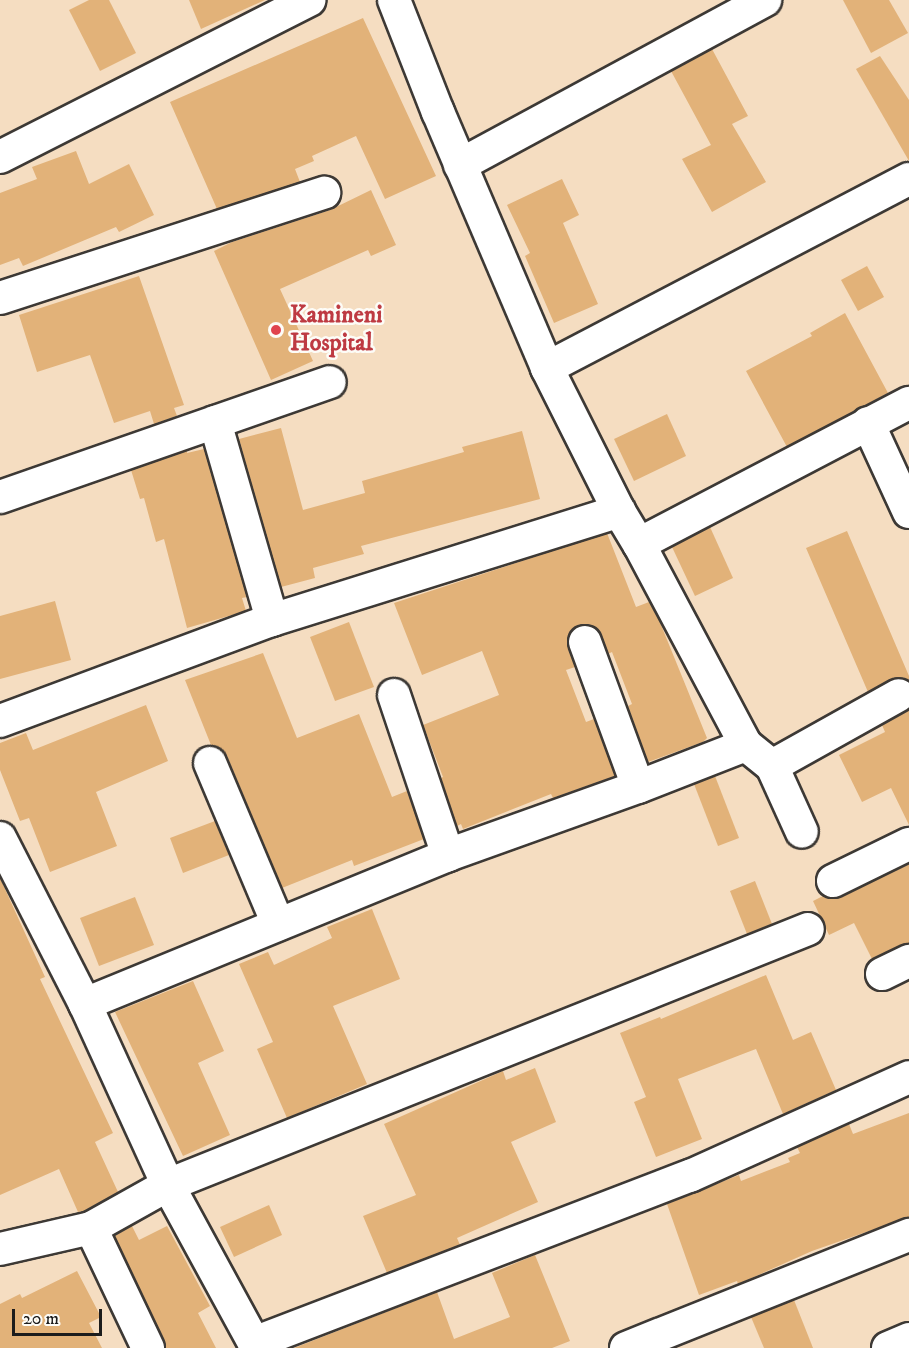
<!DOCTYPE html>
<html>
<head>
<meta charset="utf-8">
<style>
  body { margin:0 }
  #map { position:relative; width:909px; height:1348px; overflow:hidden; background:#f5ddc1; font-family:"IM FELL DW Pica",serif }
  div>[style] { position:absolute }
  .building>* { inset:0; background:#e2b279 }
  .roads { filter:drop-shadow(2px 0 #3d3935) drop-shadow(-2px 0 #3d3935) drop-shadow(0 2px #3d3935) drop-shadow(0 -2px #3d3935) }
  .minor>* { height:32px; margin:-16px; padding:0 16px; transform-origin:16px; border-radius:16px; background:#fff }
  .dots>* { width:16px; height:16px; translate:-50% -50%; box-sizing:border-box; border:3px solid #fdfcf7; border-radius:50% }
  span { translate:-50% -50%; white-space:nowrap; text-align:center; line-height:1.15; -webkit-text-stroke:5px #fdfcf7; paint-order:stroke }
  .health-label { font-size:24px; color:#be3a42; font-weight:700 }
  .left { translate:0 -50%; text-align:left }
  .scale { position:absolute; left:12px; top:1309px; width:90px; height:27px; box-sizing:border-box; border:3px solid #1c1c1c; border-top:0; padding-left:8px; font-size:18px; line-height:21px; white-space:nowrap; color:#1c1c1c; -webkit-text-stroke:4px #fdfcf7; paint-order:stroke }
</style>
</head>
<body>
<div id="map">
  <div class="building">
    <i style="clip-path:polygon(89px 0,109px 0,136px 53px,100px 71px,69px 10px)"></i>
    <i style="clip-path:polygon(189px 0,265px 0,201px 29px)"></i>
    <i style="clip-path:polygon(843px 0,889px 0,908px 33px,871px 53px)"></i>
    <i style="clip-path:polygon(363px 18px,436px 176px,385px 199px,356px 136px,312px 156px,314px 161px,295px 169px,300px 182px,217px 209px,170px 102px)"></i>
    <i style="clip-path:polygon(712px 49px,748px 116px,732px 124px,766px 182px,712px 212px,682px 159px,711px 145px,671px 71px)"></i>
    <i style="clip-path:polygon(880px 56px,909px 100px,909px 161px,856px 69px)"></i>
    <i style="clip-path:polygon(76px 151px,89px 184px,129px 164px,154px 215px,119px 232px,116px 227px,23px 266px,19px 258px,0 265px,0 193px,37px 179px,32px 167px)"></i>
    <i style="clip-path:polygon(562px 179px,579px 215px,563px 223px,598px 304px,554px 323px,525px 256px,530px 253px,507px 205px)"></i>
    <i style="clip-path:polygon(371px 190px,396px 245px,371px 256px,368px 250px,280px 289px,313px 361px,271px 380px,214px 251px,232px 242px,330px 210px)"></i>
    <i style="clip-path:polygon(867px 266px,884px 297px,858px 311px,841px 280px)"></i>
    <i style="clip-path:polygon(139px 276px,184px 405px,174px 408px,177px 416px,154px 424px,150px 411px,114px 423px,90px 355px,37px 372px,19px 315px)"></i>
    <i style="clip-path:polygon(845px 313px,888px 393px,787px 447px,746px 371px,812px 336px,810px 333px)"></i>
    <i style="clip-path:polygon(667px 414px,686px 456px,634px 481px,614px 439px)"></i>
    <i style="clip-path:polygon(281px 428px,303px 510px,365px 493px,362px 481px,464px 452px,462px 447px,522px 431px,540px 499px,361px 546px,364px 554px,313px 568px,315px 578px,281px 587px,239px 439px)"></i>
    <i style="clip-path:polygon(204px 449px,247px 597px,242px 598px,246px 611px,187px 628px,164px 539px,156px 542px,144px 498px,140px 499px,131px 470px,187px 451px,187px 453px)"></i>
    <i style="clip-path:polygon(710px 527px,733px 578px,695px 596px,672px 547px)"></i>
    <i style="clip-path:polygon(847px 531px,909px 676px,909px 680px,900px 677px,891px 679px,868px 692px,806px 548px)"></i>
    <i style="clip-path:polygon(607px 533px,636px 607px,649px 602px,659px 620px,707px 738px,703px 742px,648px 762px,628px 706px,632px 704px,612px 652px,608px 654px,596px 628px,588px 624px,578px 625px,571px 631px,567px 639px,575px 667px,566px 670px,586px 722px,594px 719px,615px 776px,553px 798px,551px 794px,463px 829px,461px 824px,457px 826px,441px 778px,443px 777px,423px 725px,499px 695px,482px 651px,422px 675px,394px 603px)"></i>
    <i style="clip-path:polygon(55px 601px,71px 660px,0 679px,0 616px)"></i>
    <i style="clip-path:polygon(349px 622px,374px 687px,335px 701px,310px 637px)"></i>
    <i style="clip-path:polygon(263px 653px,297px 738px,359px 714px,392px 797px,407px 791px,424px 839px,354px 866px,352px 860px,282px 888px,227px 756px,220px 748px,211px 745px,185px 680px)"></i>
    <i style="clip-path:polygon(146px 705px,168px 761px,96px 792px,117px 846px,50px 872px,29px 818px,20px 821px,0 770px,0 743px,26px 733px,33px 750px)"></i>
    <i style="clip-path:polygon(909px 710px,909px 825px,891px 788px,862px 802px,839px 755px,885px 732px,882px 725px)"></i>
    <i style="clip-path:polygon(715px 776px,739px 838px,718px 846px,694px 784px)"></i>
    <i style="clip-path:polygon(215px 821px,229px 855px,183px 873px,170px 838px)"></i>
    <i style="clip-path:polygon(909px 864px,909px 943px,872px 959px,854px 923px,829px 935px,813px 901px,823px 896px,831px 899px,841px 897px)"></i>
    <i style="clip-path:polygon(0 878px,45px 977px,40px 979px,113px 1133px,95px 1142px,118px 1192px,84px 1211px,78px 1212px,59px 1169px,0 1195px)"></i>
    <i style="clip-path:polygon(755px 881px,772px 924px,747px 934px,730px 891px)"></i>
    <i style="clip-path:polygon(135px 897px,154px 945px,99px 966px,80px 918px)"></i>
    <i style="clip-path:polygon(372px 909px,400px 979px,333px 1006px,367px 1084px,287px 1118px,257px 1049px,273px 1042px,239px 964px,268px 952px,274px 965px,332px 938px,327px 927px)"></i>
    <i style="clip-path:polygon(766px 975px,793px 1040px,811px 1032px,836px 1090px,783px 1114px,756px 1049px,748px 1052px,678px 1079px,702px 1139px,656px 1157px,634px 1102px,646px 1097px,620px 1033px,660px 1017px,661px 1019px)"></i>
    <i style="clip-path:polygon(193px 981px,224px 1051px,198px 1063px,230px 1135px,183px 1156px,115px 1012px)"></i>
    <i style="clip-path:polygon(535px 1068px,556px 1122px,511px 1142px,538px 1202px,457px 1238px,460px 1245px,387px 1273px,363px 1216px,416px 1195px,384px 1124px,503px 1071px,506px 1080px)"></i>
    <i style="clip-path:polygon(909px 1113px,909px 1217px,812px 1251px,738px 1284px,737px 1281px,699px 1295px,667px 1204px,739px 1175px,741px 1181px,790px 1162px,788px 1158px,800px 1153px,797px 1147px,849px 1124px,853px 1134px)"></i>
    <i style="clip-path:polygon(269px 1205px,282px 1235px,234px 1257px,220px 1227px)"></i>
    <i style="clip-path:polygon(132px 1226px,139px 1240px,167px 1226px,210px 1306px,198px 1313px,216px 1348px,166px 1348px,114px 1236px)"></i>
    <i style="clip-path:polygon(535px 1255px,570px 1341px,552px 1348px,294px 1348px,437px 1292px,454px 1339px,510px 1317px,492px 1273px)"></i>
    <i style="clip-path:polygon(77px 1271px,101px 1317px,89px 1323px,102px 1348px,0 1348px,0 1304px,20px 1294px,22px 1298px)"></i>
    <i style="clip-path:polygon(794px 1300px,813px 1348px,764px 1348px,751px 1317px)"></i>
  </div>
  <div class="roads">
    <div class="minor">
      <i style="left:394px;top:0;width:120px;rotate:68.6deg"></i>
      <i style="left:438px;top:112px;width:278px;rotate:66.9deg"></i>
      <i style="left:547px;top:368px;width:160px;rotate:63.3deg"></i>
      <i style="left:619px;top:511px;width:39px;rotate:59deg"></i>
      <i style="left:639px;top:544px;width:228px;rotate:62deg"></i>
      <i style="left:0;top:157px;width:347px;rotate:-26.9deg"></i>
      <i style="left:460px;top:165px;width:347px;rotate:-28.4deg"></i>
      <i style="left:0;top:298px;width:341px;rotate:-18deg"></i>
      <i style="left:547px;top:368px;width:408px;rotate:-27.6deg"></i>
      <i style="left:215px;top:422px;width:206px;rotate:73.9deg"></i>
      <i style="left:868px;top:423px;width:98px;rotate:65.3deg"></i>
      <i style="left:0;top:497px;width:349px;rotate:-19.2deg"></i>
      <i style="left:639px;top:544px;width:305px;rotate:-27.6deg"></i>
      <i style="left:585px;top:642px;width:154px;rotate:69.9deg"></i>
      <i style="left:394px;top:695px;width:169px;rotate:71.4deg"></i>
      <i style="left:0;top:721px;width:290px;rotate:-20.4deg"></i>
      <i style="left:272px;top:620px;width:364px;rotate:-17.4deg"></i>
      <i style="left:210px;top:763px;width:175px;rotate:67.1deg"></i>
      <i style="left:772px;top:766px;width:72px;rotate:65.6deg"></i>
      <i style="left:0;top:838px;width:186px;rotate:62.9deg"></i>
      <i style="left:85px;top:1004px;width:199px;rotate:65.4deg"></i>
      <i style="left:168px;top:1185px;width:186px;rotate:61.4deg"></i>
      <i style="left:833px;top:881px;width:85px;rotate:-26deg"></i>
      <i style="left:882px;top:974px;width:30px;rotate:-26deg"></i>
      <i style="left:85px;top:1004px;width:392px;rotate:-22.3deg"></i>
      <i style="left:448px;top:855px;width:202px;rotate:-19.7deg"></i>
      <i style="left:638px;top:787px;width:116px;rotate:-21.3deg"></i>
      <i style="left:746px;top:745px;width:33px;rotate:39deg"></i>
      <i style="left:772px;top:766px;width:145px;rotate:-29.2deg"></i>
      <i style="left:91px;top:1228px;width:133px;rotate:64.6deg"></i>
      <i style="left:0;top:1249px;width:93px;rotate:-13deg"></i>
      <i style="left:91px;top:1228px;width:88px;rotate:-29.2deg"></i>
      <i style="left:168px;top:1185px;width:689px;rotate:-21.8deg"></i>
      <i style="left:254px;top:1343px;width:467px;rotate:-21deg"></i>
      <i style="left:690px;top:1176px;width:240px;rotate:-24.3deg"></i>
      <i style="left:626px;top:1348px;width:305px;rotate:-21.8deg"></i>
      <i style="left:888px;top:1348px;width:23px;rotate:-23deg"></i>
    </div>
  </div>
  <div class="dots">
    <i style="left:276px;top:330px;background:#e0444e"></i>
  </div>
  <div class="health-label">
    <span class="left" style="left:290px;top:330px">Kamineni<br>Hospital</span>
  </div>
  <div class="scale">20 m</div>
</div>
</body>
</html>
